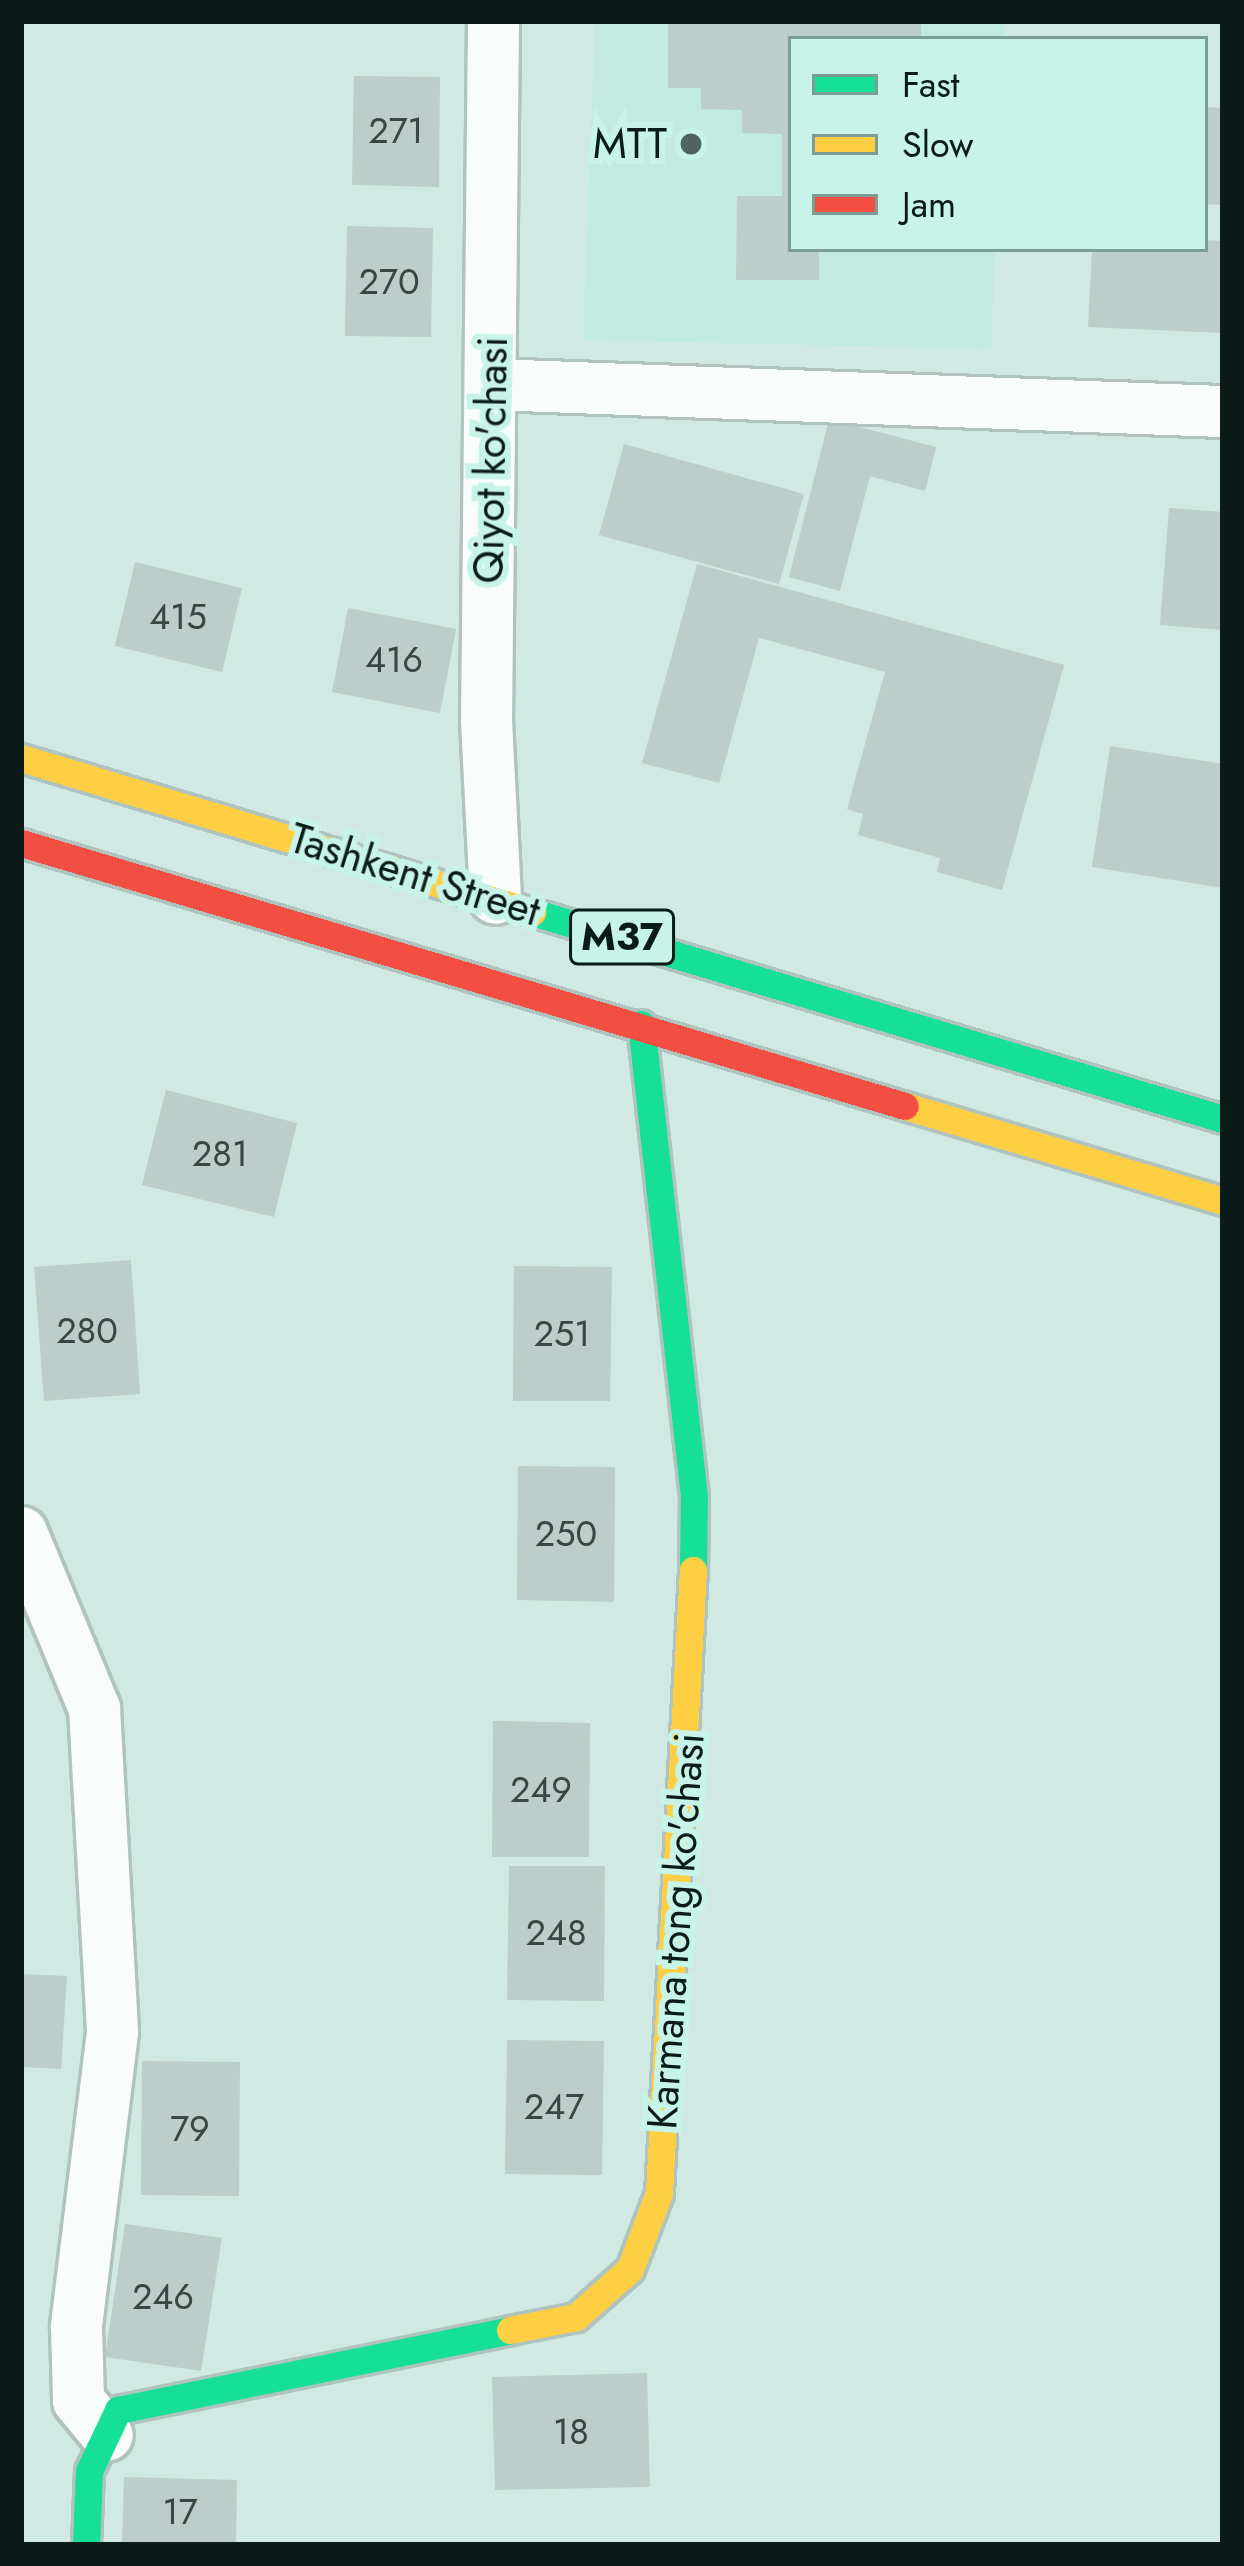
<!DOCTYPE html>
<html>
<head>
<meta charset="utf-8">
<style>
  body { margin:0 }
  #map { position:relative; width:1244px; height:2566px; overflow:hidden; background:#d1e9e3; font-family:Jost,sans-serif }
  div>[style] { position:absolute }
  .built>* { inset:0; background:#c2eae0 }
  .building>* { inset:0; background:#bbcec9 }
  .roads { filter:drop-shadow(3px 0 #b0c3be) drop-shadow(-3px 0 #b0c3be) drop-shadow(0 3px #b0c3be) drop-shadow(0 -3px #b0c3be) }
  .street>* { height:51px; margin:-25.5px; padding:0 25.5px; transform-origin:25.5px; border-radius:25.5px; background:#f8fcfb }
  .fast>* { height:27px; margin:-13.5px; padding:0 13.5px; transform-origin:13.5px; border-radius:13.5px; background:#16e098 }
  .slow>* { height:27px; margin:-13.5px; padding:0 13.5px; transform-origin:13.5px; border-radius:13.5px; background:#ffcf43 }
  .jam>* { height:27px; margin:-13.5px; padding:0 13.5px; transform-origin:13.5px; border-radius:13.5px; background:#f24e42 }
  .dots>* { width:33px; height:33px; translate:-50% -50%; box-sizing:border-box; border:6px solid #c7f3e8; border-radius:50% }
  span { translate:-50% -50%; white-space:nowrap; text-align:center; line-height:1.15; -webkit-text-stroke:12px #c7f3e8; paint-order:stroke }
  .number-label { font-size:36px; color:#374844 }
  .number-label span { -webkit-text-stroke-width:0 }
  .shield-label span { padding:3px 9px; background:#c7f3e8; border:3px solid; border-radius:9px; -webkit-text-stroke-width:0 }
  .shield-label { font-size:39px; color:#0b1c18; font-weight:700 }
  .poi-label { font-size:42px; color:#0b1c18 }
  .right { translate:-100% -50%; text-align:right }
  .street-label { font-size:42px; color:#0b1c18 }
  .frame { position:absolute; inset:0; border:24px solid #0b1c18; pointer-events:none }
  .legend { position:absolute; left:788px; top:36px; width:420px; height:216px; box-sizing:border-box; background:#c7f3e8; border:3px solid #7c9d95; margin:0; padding:15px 21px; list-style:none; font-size:36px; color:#0b1c18 }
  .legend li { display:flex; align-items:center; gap:24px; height:60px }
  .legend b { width:60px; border:3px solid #7c9d95 }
</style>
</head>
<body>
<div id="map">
  <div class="built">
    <i style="clip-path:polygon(595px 21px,1005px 21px,1004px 39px,791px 39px,791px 249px,995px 249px,991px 349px,583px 340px)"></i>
  </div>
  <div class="building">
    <i style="clip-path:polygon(668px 21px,921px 21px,921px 39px,791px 39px,791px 249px,819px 249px,819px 280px,736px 280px,737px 196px,782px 196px,782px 134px,742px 133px,742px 110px,701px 109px,701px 88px,668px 88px)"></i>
    <i style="clip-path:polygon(354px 76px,440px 77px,439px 187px,352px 185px)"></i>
    <i style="clip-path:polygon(1205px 107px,1223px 108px,1223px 205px,1205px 204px)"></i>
    <i style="clip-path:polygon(347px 226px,433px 228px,431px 337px,345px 336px)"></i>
    <i style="clip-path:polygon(1205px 240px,1223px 241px,1223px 333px,1088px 327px,1092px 249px,1205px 249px)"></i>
    <i style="clip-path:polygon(829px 419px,936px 447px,925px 491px,870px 476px,840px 591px,789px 577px)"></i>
    <i style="clip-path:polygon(624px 444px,804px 494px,779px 584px,599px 535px)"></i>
    <i style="clip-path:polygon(1169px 508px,1223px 512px,1223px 630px,1160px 625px)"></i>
    <i style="clip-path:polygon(135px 562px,242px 588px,222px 672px,115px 646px)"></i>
    <i style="clip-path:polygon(697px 564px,1064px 665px,1002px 890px,937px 872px,940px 858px,858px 835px,863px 814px,847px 809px,885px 672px,759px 638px,719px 783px,642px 763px)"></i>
    <i style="clip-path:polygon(348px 608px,456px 629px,440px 713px,332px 692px)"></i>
    <i style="clip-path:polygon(1110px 746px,1223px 764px,1223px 888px,1092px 867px)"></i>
    <i style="clip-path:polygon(166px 1090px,297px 1123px,274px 1217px,142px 1185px)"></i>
    <i style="clip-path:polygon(131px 1260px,140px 1394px,44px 1401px,34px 1267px)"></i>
    <i style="clip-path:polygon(514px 1266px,612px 1267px,610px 1401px,513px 1401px)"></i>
    <i style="clip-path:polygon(518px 1466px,615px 1467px,614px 1602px,517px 1600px)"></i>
    <i style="clip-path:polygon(493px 1721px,590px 1723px,589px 1857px,492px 1857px)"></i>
    <i style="clip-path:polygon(509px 1866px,605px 1866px,604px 2001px,507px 2000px)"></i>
    <i style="clip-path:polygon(21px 1974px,67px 1976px,61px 2069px,21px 2067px)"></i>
    <i style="clip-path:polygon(507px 2040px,604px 2041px,602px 2175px,505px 2174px)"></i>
    <i style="clip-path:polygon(142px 2061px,240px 2062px,239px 2196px,141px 2195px)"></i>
    <i style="clip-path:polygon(125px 2224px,222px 2238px,201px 2371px,105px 2357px)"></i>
    <i style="clip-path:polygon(647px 2373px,650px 2487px,495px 2490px,492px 2377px)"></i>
    <i style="clip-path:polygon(124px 2477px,237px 2480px,236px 2545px,122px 2545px)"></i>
  </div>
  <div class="roads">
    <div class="street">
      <i style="left:493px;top:21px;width:699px;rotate:90.57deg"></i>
      <i style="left:486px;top:720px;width:178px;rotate:87.1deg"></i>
      <i style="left:492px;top:384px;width:731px;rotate:2.12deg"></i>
      <i style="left:21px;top:1532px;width:191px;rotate:67.5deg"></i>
      <i style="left:94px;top:1708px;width:324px;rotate:86.8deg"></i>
      <i style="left:112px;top:2032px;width:297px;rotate:97deg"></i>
      <i style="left:76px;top:2327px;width:73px;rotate:88.4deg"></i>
      <i style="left:78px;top:2400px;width:45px;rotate:50.4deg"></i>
    </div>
    <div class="fast">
      <i style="left:532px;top:912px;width:721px;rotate:16.68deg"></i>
      <i style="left:641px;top:1024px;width:476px;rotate:83.6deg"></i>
      <i style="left:694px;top:1497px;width:73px;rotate:90.8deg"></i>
      <i style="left:86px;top:2545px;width:74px;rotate:-87.7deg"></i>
      <i style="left:89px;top:2471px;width:68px;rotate:-64.6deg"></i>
      <i style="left:118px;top:2410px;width:400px;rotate:-11.5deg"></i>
    </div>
    <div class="slow">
      <i style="left:21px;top:758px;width:534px;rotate:16.77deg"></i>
      <i style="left:905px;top:1106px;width:332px;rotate:16.6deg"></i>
      <i style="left:510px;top:2330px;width:67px;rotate:-11.1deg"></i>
      <i style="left:576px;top:2317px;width:72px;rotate:-41.6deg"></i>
      <i style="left:630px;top:2269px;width:81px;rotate:-69.1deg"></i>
      <i style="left:659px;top:2193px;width:624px;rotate:-86.88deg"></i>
    </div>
    <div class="jam">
      <i style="left:21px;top:843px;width:922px;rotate:16.57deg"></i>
    </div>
  </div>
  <div class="dots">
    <i style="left:691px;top:144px;background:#50645f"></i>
  </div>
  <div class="number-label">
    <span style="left:396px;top:131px">271</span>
    <span style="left:389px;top:282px">270</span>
    <span style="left:178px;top:617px">415</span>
    <span style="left:394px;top:660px">416</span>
    <span style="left:220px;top:1154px">281</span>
    <span style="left:87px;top:1331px">280</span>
    <span style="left:562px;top:1334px">251</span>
    <span style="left:566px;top:1534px">250</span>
    <span style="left:541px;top:1790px">249</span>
    <span style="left:556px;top:1933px">248</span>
    <span style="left:554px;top:2107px">247</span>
    <span style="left:190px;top:2129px">79</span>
    <span style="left:163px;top:2297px">246</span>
    <span style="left:571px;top:2432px">18</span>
    <span style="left:180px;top:2512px">17</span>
  </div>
  <div class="shield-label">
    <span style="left:622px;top:937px">M37</span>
  </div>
  <div class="poi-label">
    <span class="right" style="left:667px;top:144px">MTT</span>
  </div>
  <div class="street-label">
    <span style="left:491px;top:460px;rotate:-89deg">Qiyot ko'chasi</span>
    <span style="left:415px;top:875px;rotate:17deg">Tashkent Street</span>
    <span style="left:676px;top:1931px;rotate:-86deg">Karmana tong ko'chasi</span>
  </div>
  <div class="frame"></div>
  <ul class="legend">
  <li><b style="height:15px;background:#16e098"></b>Fast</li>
  <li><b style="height:15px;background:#ffcf43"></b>Slow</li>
  <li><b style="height:15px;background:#f24e42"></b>Jam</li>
  </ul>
</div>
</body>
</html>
